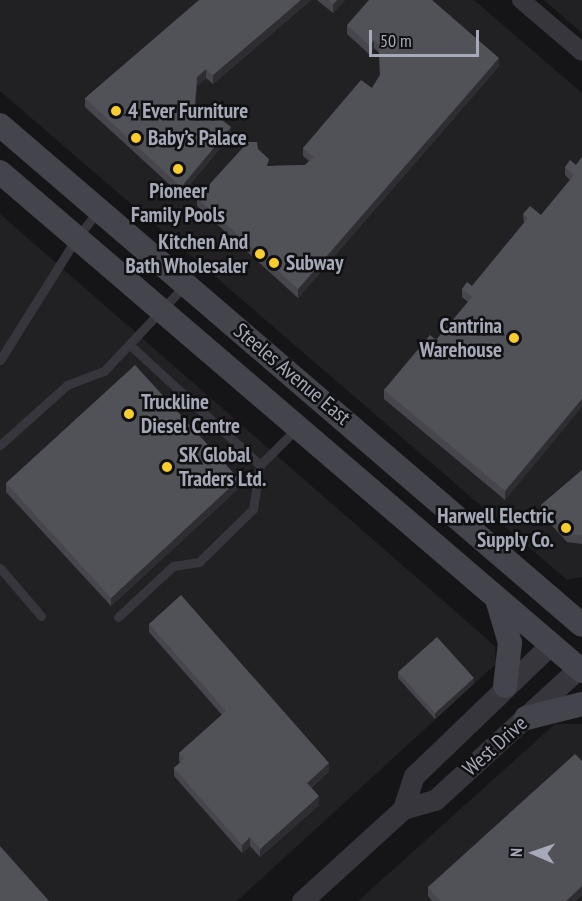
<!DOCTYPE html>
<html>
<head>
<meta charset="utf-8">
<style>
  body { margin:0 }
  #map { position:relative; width:582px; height:901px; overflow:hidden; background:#151517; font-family:"PT Sans Narrow",sans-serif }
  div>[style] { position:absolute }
  .built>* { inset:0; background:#212124 }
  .service>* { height:9px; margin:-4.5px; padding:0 4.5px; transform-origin:4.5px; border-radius:4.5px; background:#36363c }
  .minor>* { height:18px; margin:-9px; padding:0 9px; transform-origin:9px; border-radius:9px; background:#36363c }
  .tertiary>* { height:21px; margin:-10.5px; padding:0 10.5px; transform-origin:10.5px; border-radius:10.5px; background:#36363c }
  .secondary>* { height:24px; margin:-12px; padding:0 12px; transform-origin:12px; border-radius:12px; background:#44454c }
  .wall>* { inset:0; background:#46464c }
  .shaded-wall>* { inset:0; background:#2e2e32 }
  .building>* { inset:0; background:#515158 }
  .dots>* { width:16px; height:16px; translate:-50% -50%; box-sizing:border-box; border:3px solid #101012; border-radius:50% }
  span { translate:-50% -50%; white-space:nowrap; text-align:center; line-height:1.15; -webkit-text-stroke:5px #101012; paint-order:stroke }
  .poi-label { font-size:21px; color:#a6aab8; font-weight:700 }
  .left { translate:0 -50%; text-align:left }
  .right { translate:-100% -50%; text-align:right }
  .street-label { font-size:21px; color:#a6aab8 }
  .north { position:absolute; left:504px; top:823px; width:60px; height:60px; -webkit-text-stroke:4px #101012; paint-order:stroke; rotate:272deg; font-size:16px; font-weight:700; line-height:24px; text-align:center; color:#a6aab8 }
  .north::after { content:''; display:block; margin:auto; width:21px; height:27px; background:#a6aab8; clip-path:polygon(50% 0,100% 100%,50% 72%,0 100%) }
  .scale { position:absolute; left:369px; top:30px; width:110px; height:27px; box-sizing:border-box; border:3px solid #a6aab8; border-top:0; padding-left:8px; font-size:18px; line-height:21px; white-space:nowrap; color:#a6aab8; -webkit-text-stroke:4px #101012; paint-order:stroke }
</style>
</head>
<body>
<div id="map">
  <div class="built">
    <i style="clip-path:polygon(0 0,474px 0,582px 93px,582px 577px,567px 580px,0 91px)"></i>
    <i style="clip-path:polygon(544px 0,582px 0,582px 33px)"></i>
    <i style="clip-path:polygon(0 214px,495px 646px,496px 664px,237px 901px,0 901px)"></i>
    <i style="clip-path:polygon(555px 724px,582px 724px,582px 901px,358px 901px)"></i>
  </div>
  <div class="service">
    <i style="left:130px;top:345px;width:177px;rotate:42.7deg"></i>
    <i style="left:260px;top:465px;width:52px;rotate:-45deg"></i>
    <i style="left:0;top:360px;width:143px;rotate:-57.9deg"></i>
    <i style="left:76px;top:239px;width:36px;rotate:-52deg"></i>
    <i style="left:0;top:445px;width:90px;rotate:-41.8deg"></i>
    <i style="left:67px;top:385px;width:40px;rotate:-21deg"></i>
    <i style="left:104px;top:371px;width:117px;rotate:-46.7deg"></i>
    <i style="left:0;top:568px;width:63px;rotate:49.5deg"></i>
    <i style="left:118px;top:617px;width:75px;rotate:-42.8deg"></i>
    <i style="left:173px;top:566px;width:26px;rotate:-9deg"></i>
    <i style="left:199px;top:562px;width:76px;rotate:-44.5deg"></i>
    <i style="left:253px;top:509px;width:45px;rotate:-81deg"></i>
  </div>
  <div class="minor">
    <i style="left:521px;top:0;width:80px;rotate:40.4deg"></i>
  </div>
  <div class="tertiary">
    <i style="left:403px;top:809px;width:35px;rotate:-72deg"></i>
    <i style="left:414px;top:776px;width:190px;rotate:-43.9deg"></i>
    <i style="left:302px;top:901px;width:137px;rotate:-42.3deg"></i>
    <i style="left:403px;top:809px;width:33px;rotate:-16deg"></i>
    <i style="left:435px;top:800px;width:195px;rotate:-42.5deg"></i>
  </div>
  <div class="secondary">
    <i style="left:0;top:125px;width:767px;rotate:40.67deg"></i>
    <i style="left:0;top:172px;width:767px;rotate:40.61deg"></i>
    <i style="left:497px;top:599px;width:46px;rotate:73.5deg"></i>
    <i style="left:510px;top:643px;width:43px;rotate:96.6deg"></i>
    <i style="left:526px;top:718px;width:58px;rotate:-14deg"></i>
  </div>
  <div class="wall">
    <i style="clip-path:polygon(311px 0,213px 84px,206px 78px,197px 86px,195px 109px,231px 135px,181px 195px,85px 107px,85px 98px)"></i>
    <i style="clip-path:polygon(317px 0,345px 0,333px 13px)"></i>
    <i style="clip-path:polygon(347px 25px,499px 66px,298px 298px,197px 206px,197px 198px,269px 166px,305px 165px,309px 161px,303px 156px,303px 148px,372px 88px,380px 75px,379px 53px,374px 48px,370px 55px,347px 34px)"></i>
    <i style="clip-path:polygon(582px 157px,505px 500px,384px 399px,384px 390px,436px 340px,468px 302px,462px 297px,462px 289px,472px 286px,524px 223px,523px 214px,541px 215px,570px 180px,565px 175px,565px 167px,576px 165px)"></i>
    <i style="clip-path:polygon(582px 470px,582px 544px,567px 542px,541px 514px,541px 505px)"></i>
    <i style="clip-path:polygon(6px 483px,239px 488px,111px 606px,6px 492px)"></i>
    <i style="clip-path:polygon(149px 624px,329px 771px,311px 788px,319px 805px,260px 857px,250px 846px,242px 853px,174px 776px,174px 768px,180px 763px,179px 761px,179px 753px,222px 715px,149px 632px)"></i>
    <i style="clip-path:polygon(398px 672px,474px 683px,435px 719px,398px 678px)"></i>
    <i style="clip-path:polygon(582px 761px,582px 895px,575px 901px,432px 901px,428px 896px,428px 887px)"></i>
  </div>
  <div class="shaded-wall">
    <i style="clip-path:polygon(301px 0,311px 0,213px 84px,213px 75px)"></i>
    <i style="clip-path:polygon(337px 0,345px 0,333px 13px,333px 4px)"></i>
    <i style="clip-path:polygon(374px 40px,374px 48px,370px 55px,370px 46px)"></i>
    <i style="clip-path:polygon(499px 58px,499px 66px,298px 298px,298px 289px)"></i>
    <i style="clip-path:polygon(206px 69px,206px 78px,197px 86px,194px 117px,197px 77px)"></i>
    <i style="clip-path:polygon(231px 127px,231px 135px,181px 195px,181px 187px)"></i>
    <i style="clip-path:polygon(582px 399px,582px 407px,505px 500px,505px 491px)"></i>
    <i style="clip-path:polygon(239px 479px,239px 488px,111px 606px,111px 598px)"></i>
    <i style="clip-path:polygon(474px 678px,474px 683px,435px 719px,435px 713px)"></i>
    <i style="clip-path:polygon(329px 763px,329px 771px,307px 791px,307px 783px)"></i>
    <i style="clip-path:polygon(319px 796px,319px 805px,260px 857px,260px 849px)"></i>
    <i style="clip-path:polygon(250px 837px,250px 846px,242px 853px,242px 845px)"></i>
    <i style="clip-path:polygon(582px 886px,582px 895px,575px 901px,566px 901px)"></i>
  </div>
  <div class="building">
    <i style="clip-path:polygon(199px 0,301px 0,213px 75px,206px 69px,197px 77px,194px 109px,202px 115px,209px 110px,231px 127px,181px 187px,85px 98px)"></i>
    <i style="clip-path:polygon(328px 0,337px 0,333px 4px)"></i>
    <i style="clip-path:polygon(369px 0,432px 0,499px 58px,298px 289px,197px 198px,248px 142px,257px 142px,258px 149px,269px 159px,267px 166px,305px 165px,314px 157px,303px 148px,361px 80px,372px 88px,380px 75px,379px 44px,374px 40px,370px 46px,347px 25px)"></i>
    <i style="clip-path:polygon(582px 157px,582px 399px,505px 491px,384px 390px,430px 335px,436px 340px,472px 297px,462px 289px,467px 282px,472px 286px,528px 218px,523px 214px,530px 206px,541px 215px,574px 175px,565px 167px,570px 160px,576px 165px)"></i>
    <i style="clip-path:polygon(135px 365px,239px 479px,111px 598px,6px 483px)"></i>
    <i style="clip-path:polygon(582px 470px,582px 535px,567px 534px,541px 505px)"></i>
    <i style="clip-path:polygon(181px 595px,329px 763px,307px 783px,319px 796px,260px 849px,250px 837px,242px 845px,174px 768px,184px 759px,179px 753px,226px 711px,149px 624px)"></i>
    <i style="clip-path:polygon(437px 637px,474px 678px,435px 713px,398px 672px)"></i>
    <i style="clip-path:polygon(575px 754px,582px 761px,582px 886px,566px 901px,440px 901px,428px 887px)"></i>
    <i style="clip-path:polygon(0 846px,49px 901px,0 901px)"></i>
  </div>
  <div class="dots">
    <i style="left:116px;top:111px;background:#f9cd2b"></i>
    <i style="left:136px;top:138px;background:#f9cd2b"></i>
    <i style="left:178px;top:169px;background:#f9cd2b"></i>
    <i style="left:260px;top:254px;background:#f9cd2b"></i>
    <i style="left:274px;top:263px;background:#f9cd2b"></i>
    <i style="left:514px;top:338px;background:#f9cd2b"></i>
    <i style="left:129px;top:414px;background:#f9cd2b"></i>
    <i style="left:167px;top:467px;background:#f9cd2b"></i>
    <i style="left:566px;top:528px;background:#f9cd2b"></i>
  </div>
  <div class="poi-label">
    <span class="left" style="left:128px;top:111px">4 Ever Furniture</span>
    <span class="left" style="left:148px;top:138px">Baby’s Palace</span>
    <span style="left:178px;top:203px">Pioneer<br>Family Pools</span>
    <span class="right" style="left:248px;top:254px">Kitchen And<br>Bath Wholesaler</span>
    <span class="left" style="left:286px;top:263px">Subway</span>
    <span class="right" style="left:502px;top:338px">Cantrina<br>Warehouse</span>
    <span class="left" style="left:141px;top:414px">Truckline<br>Diesel Centre</span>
    <span class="left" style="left:179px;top:467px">SK Global<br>Traders Ltd.</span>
    <span class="right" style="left:554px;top:528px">Harwell Electric<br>Supply Co.</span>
  </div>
  <div class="street-label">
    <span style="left:292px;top:374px;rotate:40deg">Steeles Avenue East</span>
    <span style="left:495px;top:746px;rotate:-42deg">West Drive</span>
  </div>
  <div class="north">N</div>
  <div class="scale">50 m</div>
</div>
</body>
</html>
